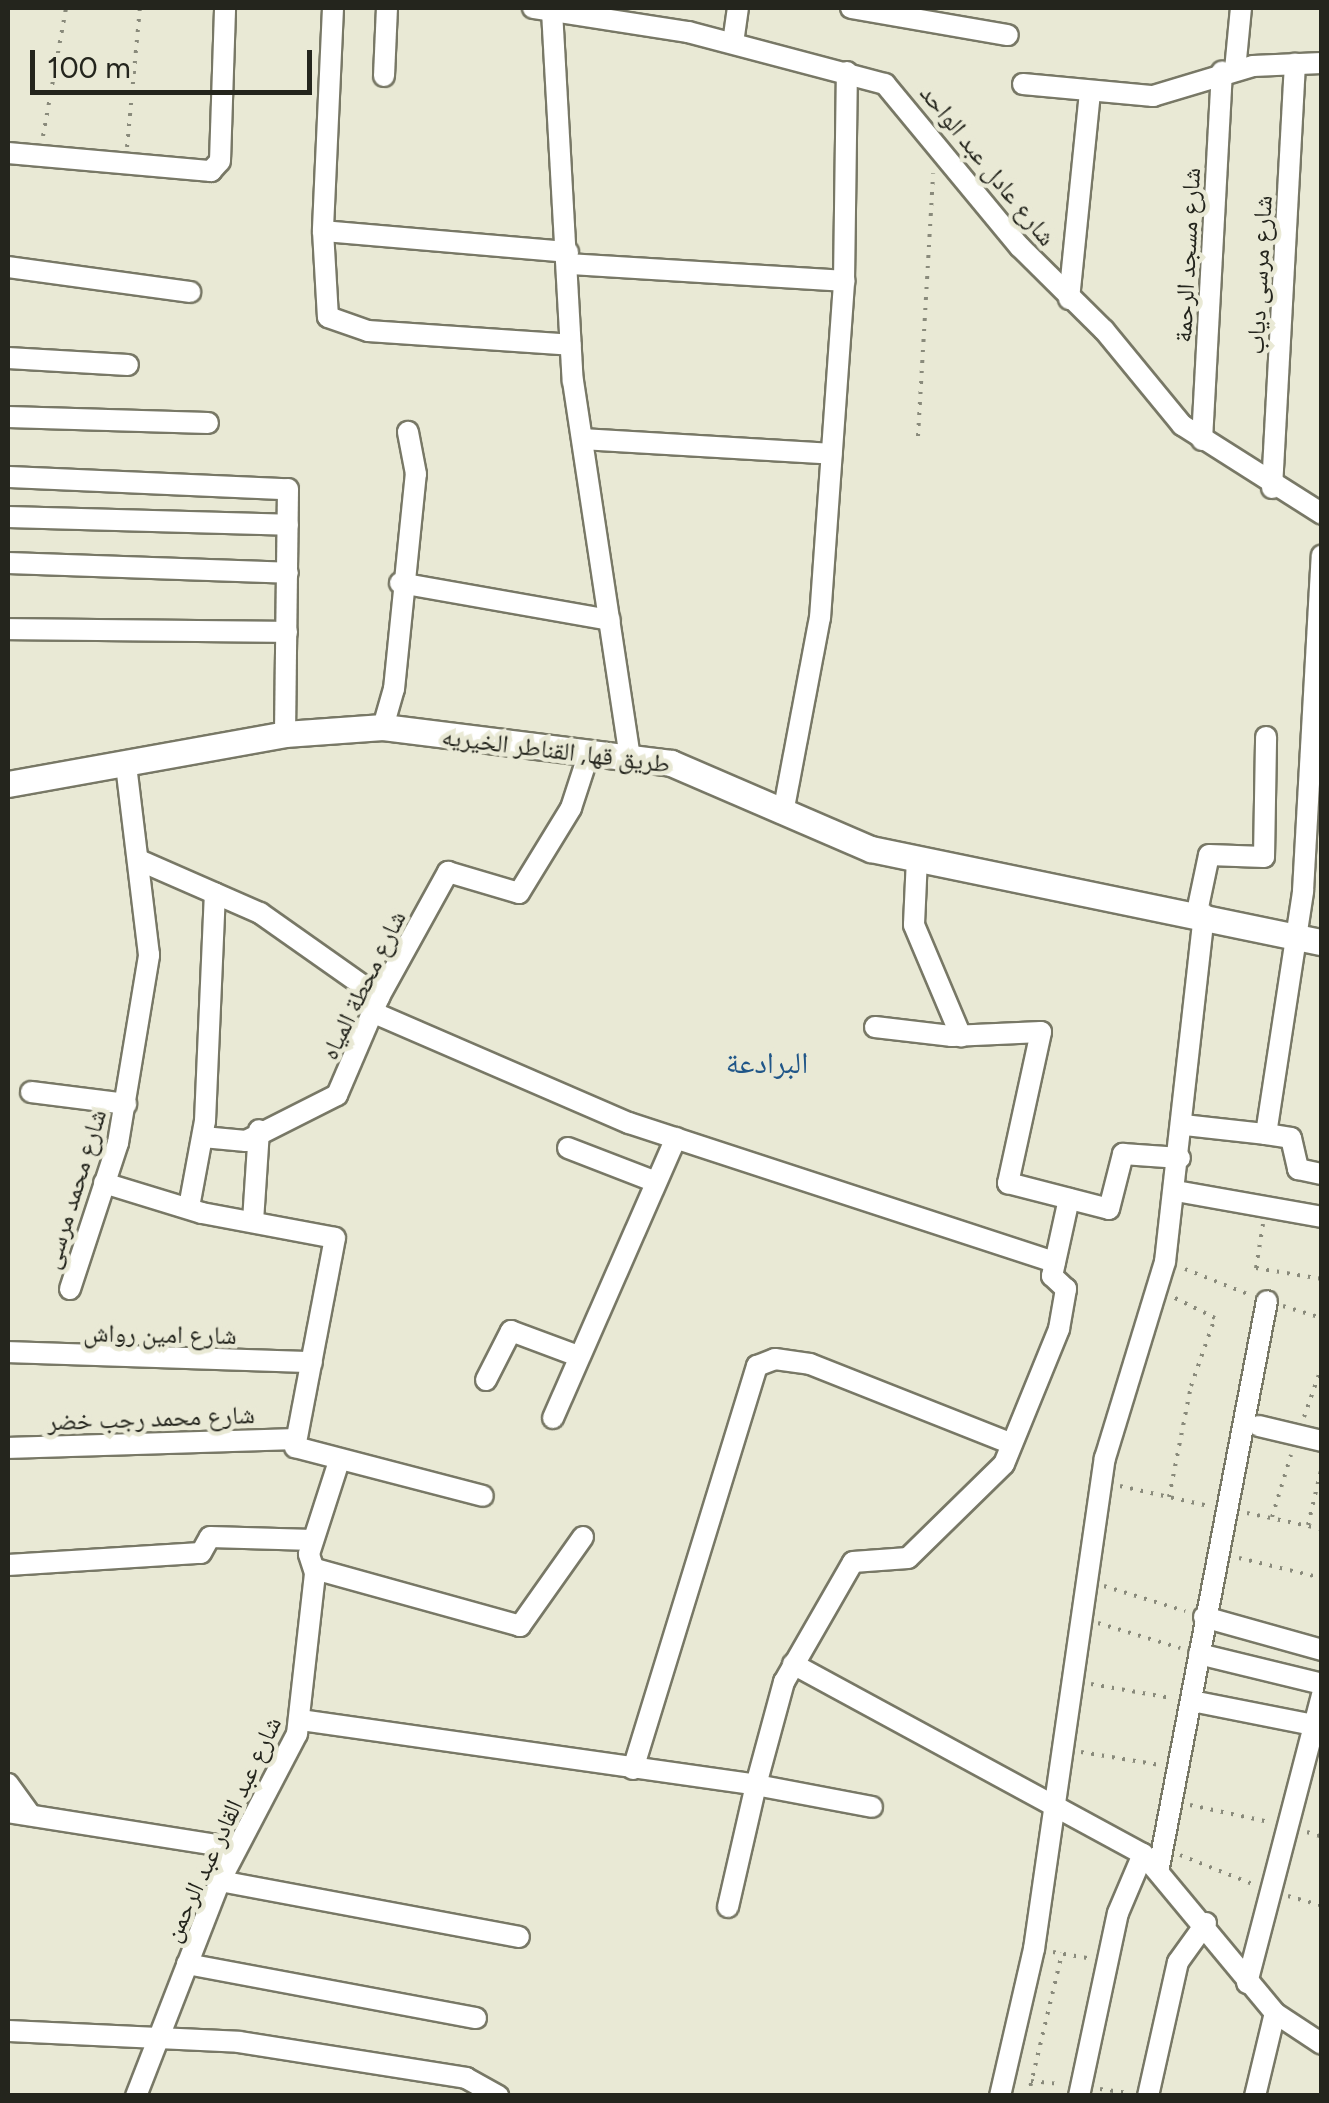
<!DOCTYPE html>
<html>
<head>
<meta charset="utf-8">
<style>
  body { margin:0 }
  #map { position:relative; width:1329px; height:2103px; overflow:hidden; background:#e9e9d5; font-family:Figtree,"Noto Naskh Arabic",sans-serif }
  div>[style] { position:absolute }
  .path>* { height:4px; margin-top:-2px; transform-origin:0; background:repeating-linear-gradient(90deg,#898a7b 0 2.5px,transparent 0 10.5px) }
  .roads { filter:drop-shadow(2px 0 #787866) drop-shadow(-2px 0 #787866) drop-shadow(0 2px #787866) drop-shadow(0 -2px #787866) }
  .minor>* { height:20px; margin:-10px; padding:0 10px; transform-origin:10px; border-radius:10px; background:#fff }
  .tertiary>* { height:25px; margin:-12.5px; padding:0 12.5px; transform-origin:12.5px; border-radius:12.5px; background:#fff }
  span { translate:-50% -50%; white-space:nowrap; text-align:center; line-height:1.15; -webkit-text-stroke:9px #e9e9d5; paint-order:stroke }
  .street-label { font-size:25px; color:#24251d }
  .quarter-label { font-size:30px; color:#205688 }
  .frame { position:absolute; inset:0; border:10px solid #24251d; pointer-events:none }
  .scale { position:absolute; left:30px; top:50px; width:282px; height:45px; box-sizing:border-box; border:5px solid #24251d; border-top:0; padding-left:12px; font-size:30px; line-height:35px; white-space:nowrap; color:#24251d; -webkit-text-stroke:8px #e9e9d5; paint-order:stroke }
</style>
</head>
<body>
<div id="map">
  <div class="path">
    <i style="left:43px;top:136px;width:130px;rotate:-79.8deg"></i>
    <i style="left:127px;top:147px;width:140px;rotate:-84.7deg"></i>
    <i style="left:918px;top:436px;width:263px;rotate:-86.7deg"></i>
    <i style="left:1263px;top:1224px;width:45px;rotate:99deg"></i>
    <i style="left:1256px;top:1268px;width:67px;rotate:9.5deg"></i>
    <i style="left:1185px;top:1269px;width:70px;rotate:21.8deg"></i>
    <i style="left:1283px;top:1306px;width:41px;rotate:17.1deg"></i>
    <i style="left:1304px;top:1417px;width:54px;rotate:-70.6deg"></i>
    <i style="left:1120px;top:1486px;width:91px;rotate:12.7deg"></i>
    <i style="left:1169px;top:1497px;width:113px;rotate:-78.8deg"></i>
    <i style="left:1191px;top:1386px;width:72px;rotate:-70.6deg"></i>
    <i style="left:1215px;top:1318px;width:45px;rotate:-153.4deg"></i>
    <i style="left:1247px;top:1513px;width:77px;rotate:12deg"></i>
    <i style="left:1272px;top:1517px;width:65px;rotate:-73deg"></i>
    <i style="left:1308px;top:1525px;width:61px;rotate:-76.7deg"></i>
    <i style="left:1239px;top:1558px;width:85px;rotate:13.5deg"></i>
    <i style="left:1104px;top:1586px;width:85px;rotate:17.2deg"></i>
    <i style="left:1098px;top:1623px;width:86px;rotate:17deg"></i>
    <i style="left:1091px;top:1684px;width:81px;rotate:9.9deg"></i>
    <i style="left:1081px;top:1752px;width:80px;rotate:9.3deg"></i>
    <i style="left:1190px;top:1805px;width:81px;rotate:12.1deg"></i>
    <i style="left:1307px;top:1832px;width:16px;rotate:18deg"></i>
    <i style="left:1180px;top:1855px;width:81px;rotate:21.8deg"></i>
    <i style="left:1288px;top:1896px;width:35px;rotate:16deg"></i>
    <i style="left:1053px;top:1952px;width:36px;rotate:10deg"></i>
    <i style="left:1031px;top:2081px;width:30px;rotate:6deg"></i>
    <i style="left:1100px;top:2089px;width:30px;rotate:8deg"></i>
    <i style="left:1028px;top:2096px;width:147px;rotate:-76.6deg"></i>
  </div>
  <div class="roads">
    <div class="minor">
      <i style="left:333px;top:8px;width:223px;rotate:92.6deg"></i>
      <i style="left:323px;top:231px;width:86px;rotate:86.7deg"></i>
      <i style="left:328px;top:317px;width:42px;rotate:19.3deg"></i>
      <i style="left:368px;top:331px;width:203px;rotate:3.9deg"></i>
      <i style="left:533px;top:8px;width:157px;rotate:8.8deg"></i>
      <i style="left:688px;top:32px;width:204px;rotate:14.8deg"></i>
      <i style="left:885px;top:84px;width:212px;rotate:50.4deg"></i>
      <i style="left:1020px;top:247px;width:118px;rotate:44.7deg"></i>
      <i style="left:1104px;top:330px;width:123px;rotate:50.6deg"></i>
      <i style="left:1182px;top:425px;width:166px;rotate:32.4deg"></i>
      <i style="left:851px;top:8px;width:159px;rotate:9.8deg"></i>
      <i style="left:552px;top:11px;width:371px;rotate:86.8deg"></i>
      <i style="left:573px;top:381px;width:380px;rotate:81.4deg"></i>
      <i style="left:733px;top:43px;width:35px;rotate:-82deg"></i>
      <i style="left:1235px;top:70px;width:62px;rotate:-84.5deg"></i>
      <i style="left:384px;top:76px;width:68px;rotate:-87.5deg"></i>
      <i style="left:1023px;top:84px;width:131px;rotate:5.3deg"></i>
      <i style="left:1153px;top:96px;width:104px;rotate:-16.7deg"></i>
      <i style="left:1253px;top:66px;width:69px;rotate:-2.5deg"></i>
      <i style="left:8px;top:153px;width:204px;rotate:5.1deg"></i>
      <i style="left:211px;top:171px;width:13px;rotate:-48deg"></i>
      <i style="left:220px;top:161px;width:153px;rotate:-88.1deg"></i>
      <i style="left:323px;top:231px;width:246px;rotate:4.9deg"></i>
      <i style="left:569px;top:264px;width:276px;rotate:3.5deg"></i>
      <i style="left:8px;top:267px;width:184px;rotate:7.8deg"></i>
      <i style="left:1069px;top:299px;width:209px;rotate:-84.2deg"></i>
      <i style="left:8px;top:358px;width:120px;rotate:3.3deg"></i>
      <i style="left:8px;top:417px;width:200px;rotate:1.7deg"></i>
      <i style="left:583px;top:439px;width:249px;rotate:3.4deg"></i>
      <i style="left:1202px;top:440px;width:369px;rotate:-86.9deg"></i>
      <i style="left:8px;top:477px;width:280px;rotate:2.5deg"></i>
      <i style="left:288px;top:489px;width:245px;rotate:90.7deg"></i>
      <i style="left:1272px;top:488px;width:425px;rotate:-86.9deg"></i>
      <i style="left:8px;top:517px;width:280px;rotate:1.6deg"></i>
      <i style="left:8px;top:563px;width:280px;rotate:2deg"></i>
      <i style="left:400px;top:583px;width:213px;rotate:10deg"></i>
      <i style="left:8px;top:629px;width:279px;rotate:0.6deg"></i>
      <i style="left:383px;top:727px;width:40px;rotate:-74deg"></i>
      <i style="left:394px;top:689px;width:216px;rotate:-84.2deg"></i>
      <i style="left:416px;top:474px;width:43px;rotate:-100.8deg"></i>
      <i style="left:783px;top:813px;width:198px;rotate:-79.3deg"></i>
      <i style="left:820px;top:618px;width:338px;rotate:-85.9deg"></i>
      <i style="left:844px;top:281px;width:209px;rotate:-89.2deg"></i>
      <i style="left:917px;top:858px;width:67px;rotate:92.6deg"></i>
      <i style="left:914px;top:925px;width:121px;rotate:67.1deg"></i>
      <i style="left:141px;top:861px;width:130px;rotate:23.6deg"></i>
      <i style="left:260px;top:913px;width:146px;rotate:35.2deg"></i>
      <i style="left:1197px;top:912px;width:58px;rotate:-78.1deg"></i>
      <i style="left:1209px;top:855px;width:55px;rotate:2.1deg"></i>
      <i style="left:1264px;top:857px;width:120px;rotate:-89deg"></i>
      <i style="left:372px;top:1012px;width:280px;rotate:23.4deg"></i>
      <i style="left:629px;top:1123px;width:448px;rotate:18.1deg"></i>
      <i style="left:875px;top:1027px;width:78px;rotate:6.7deg"></i>
      <i style="left:952px;top:1036px;width:89px;rotate:-2.6deg"></i>
      <i style="left:1041px;top:1032px;width:155px;rotate:102.3deg"></i>
      <i style="left:1008px;top:1183px;width:104px;rotate:14.4deg"></i>
      <i style="left:1109px;top:1209px;width:57px;rotate:-75.7deg"></i>
      <i style="left:1123px;top:1154px;width:57px;rotate:4deg"></i>
      <i style="left:31px;top:1092px;width:96px;rotate:7.2deg"></i>
      <i style="left:1184px;top:1125px;width:82px;rotate:6.3deg"></i>
      <i style="left:1266px;top:1134px;width:246px;rotate:-81.3deg"></i>
      <i style="left:1303px;top:891px;width:336px;rotate:-86.8deg"></i>
      <i style="left:1266px;top:1134px;width:25px;rotate:9deg"></i>
      <i style="left:1291px;top:1138px;width:32px;rotate:77deg"></i>
      <i style="left:1298px;top:1169px;width:25px;rotate:12deg"></i>
      <i style="left:203px;top:1137px;width:43px;rotate:5.3deg"></i>
      <i style="left:246px;top:1141px;width:102px;rotate:-26.8deg"></i>
      <i style="left:337px;top:1095px;width:107px;rotate:-66.8deg"></i>
      <i style="left:379px;top:997px;width:143px;rotate:-61.1deg"></i>
      <i style="left:448px;top:872px;width:74px;rotate:16.5deg"></i>
      <i style="left:519px;top:893px;width:100px;rotate:-58.5deg"></i>
      <i style="left:571px;top:808px;width:58px;rotate:-71.9deg"></i>
      <i style="left:568px;top:1148px;width:94px;rotate:21.1deg"></i>
      <i style="left:104px;top:1183px;width:102px;rotate:17deg"></i>
      <i style="left:202px;top:1213px;width:135px;rotate:10.6deg"></i>
      <i style="left:335px;top:1238px;width:213px;rotate:100.8deg"></i>
      <i style="left:295px;top:1447px;width:194px;rotate:14.6deg"></i>
      <i style="left:1176px;top:1191px;width:148px;rotate:10.1deg"></i>
      <i style="left:189px;top:1207px;width:87px;rotate:-79.5deg"></i>
      <i style="left:205px;top:1121px;width:228px;rotate:-87.5deg"></i>
      <i style="left:253px;top:1221px;width:91px;rotate:-86.2deg"></i>
      <i style="left:70px;top:1289px;width:154px;rotate:-71.8deg"></i>
      <i style="left:118px;top:1143px;width:191px;rotate:-80.6deg"></i>
      <i style="left:149px;top:955px;width:191px;rotate:-96.9deg"></i>
      <i style="left:8px;top:1352px;width:304px;rotate:1.9deg"></i>
      <i style="left:486px;top:1380px;width:55px;rotate:-63deg"></i>
      <i style="left:511px;top:1331px;width:72px;rotate:20.5deg"></i>
      <i style="left:553px;top:1418px;width:306px;rotate:-66.3deg"></i>
      <i style="left:1259px;top:1426px;width:65px;rotate:13.4deg"></i>
      <i style="left:8px;top:1448px;width:287px;rotate:-1.8deg"></i>
      <i style="left:8px;top:1565px;width:193px;rotate:-3.6deg"></i>
      <i style="left:201px;top:1553px;width:18px;rotate:-61deg"></i>
      <i style="left:210px;top:1537px;width:103px;rotate:1.7deg"></i>
      <i style="left:315px;top:1569px;width:213px;rotate:15.5deg"></i>
      <i style="left:520px;top:1626px;width:109px;rotate:-54.7deg"></i>
      <i style="left:1204px;top:1617px;width:123px;rotate:15.6deg"></i>
      <i style="left:1199px;top:1654px;width:127px;rotate:13.7deg"></i>
      <i style="left:793px;top:1664px;width:398px;rotate:28.5deg"></i>
      <i style="left:1143px;top:1854px;width:207px;rotate:50.3deg"></i>
      <i style="left:1275px;top:2013px;width:56px;rotate:33.4deg"></i>
      <i style="left:1192px;top:1701px;width:123px;rotate:11.2deg"></i>
      <i style="left:301px;top:1720px;width:460px;rotate:8.1deg"></i>
      <i style="left:756px;top:1785px;width:107px;rotate:-74.8deg"></i>
      <i style="left:784px;top:1682px;width:138px;rotate:-60.1deg"></i>
      <i style="left:853px;top:1562px;width:55px;rotate:-4.2deg"></i>
      <i style="left:908px;top:1558px;width:134px;rotate:-44.4deg"></i>
      <i style="left:1004px;top:1464px;width:146px;rotate:-67.8deg"></i>
      <i style="left:1059px;top:1329px;width:41px;rotate:-80.1deg"></i>
      <i style="left:1066px;top:1289px;width:19px;rotate:-137deg"></i>
      <i style="left:1052px;top:1276px;width:79px;rotate:-77.6deg"></i>
      <i style="left:633px;top:1769px;width:422px;rotate:-72.9deg"></i>
      <i style="left:757px;top:1366px;width:19px;rotate:-21deg"></i>
      <i style="left:775px;top:1359px;width:35px;rotate:8deg"></i>
      <i style="left:810px;top:1364px;width:217px;rotate:21.6deg"></i>
      <i style="left:8px;top:1784px;width:36px;rotate:54deg"></i>
      <i style="left:8px;top:1812px;width:231px;rotate:9deg"></i>
      <i style="left:1159px;top:1867px;width:576px;rotate:-79.2deg"></i>
      <i style="left:220px;top:1881px;width:304px;rotate:10.6deg"></i>
      <i style="left:728px;top:1907px;width:125px;rotate:-77.1deg"></i>
      <i style="left:756px;top:1785px;width:118px;rotate:10.7deg"></i>
      <i style="left:187px;top:1964px;width:294px;rotate:10.6deg"></i>
      <i style="left:1247px;top:1983px;width:298px;rotate:-75.4deg"></i>
      <i style="left:8px;top:2031px;width:231px;rotate:2.7deg"></i>
      <i style="left:239px;top:2042px;width:230px;rotate:9deg"></i>
      <i style="left:466px;top:2078px;width:37px;rotate:29deg"></i>
      <i style="left:136px;top:2096px;width:231px;rotate:-68.7deg"></i>
      <i style="left:220px;top:1881px;width:166px;rotate:-62.4deg"></i>
      <i style="left:297px;top:1734px;width:162px;rotate:-83.6deg"></i>
      <i style="left:315px;top:1573px;width:20px;rotate:-108deg"></i>
      <i style="left:309px;top:1554px;width:98px;rotate:-72.1deg"></i>
      <i style="left:1000px;top:2096px;width:151px;rotate:-77deg"></i>
      <i style="left:1034px;top:1949px;width:496px;rotate:-81.8deg"></i>
      <i style="left:1105px;top:1458px;width:205px;rotate:-73deg"></i>
      <i style="left:1165px;top:1262px;width:350px;rotate:-83.6deg"></i>
      <i style="left:1079px;top:2096px;width:187px;rotate:-78deg"></i>
      <i style="left:1118px;top:1913px;width:64px;rotate:-67deg"></i>
      <i style="left:1148px;top:2096px;width:137px;rotate:-77.4deg"></i>
      <i style="left:1178px;top:1962px;width:48px;rotate:-54.3deg"></i>
      <i style="left:1255px;top:2096px;width:85px;rotate:-76.5deg"></i>
    </div>
    <div class="tertiary">
      <i style="left:8px;top:784px;width:281px;rotate:-10.2deg"></i>
      <i style="left:285px;top:734px;width:98px;rotate:-4.1deg"></i>
      <i style="left:383px;top:727px;width:290px;rotate:7.1deg"></i>
      <i style="left:671px;top:763px;width:218px;rotate:23.3deg"></i>
      <i style="left:871px;top:849px;width:460px;rotate:11.7deg"></i>
    </div>
  </div>
  <div class="street-label">
    <span style="left:988px;top:165px;rotate:51deg">شارع عادل عبد الواحد</span>
    <span style="left:1187px;top:255px;rotate:-87deg">شارع مسجد الرحمة</span>
    <span style="left:1259px;top:275px;rotate:-87deg">شارع مرسى دياب</span>
    <span style="left:556px;top:750px;rotate:7deg">طريق قها, القناطر الخيريه</span>
    <span style="left:363px;top:985px;rotate:-64deg">شارع محطة المياه</span>
    <span style="left:74px;top:1189px;rotate:-73deg">شارع محمد مرسى</span>
    <span style="left:160px;top:1334px;rotate:1deg">شارع امين رواش</span>
    <span style="left:151px;top:1418px;rotate:-2deg">شارع محمد رجب خضر</span>
    <span style="left:222px;top:1829px;rotate:-65deg">شارع عبد القادر عبد الرحمن</span>
  </div>
  <div class="quarter-label">
    <span style="left:767px;top:1063px">البرادعة</span>
  </div>
  <div class="frame"></div>
  <div class="scale">100 m</div>
</div>
</body>
</html>
